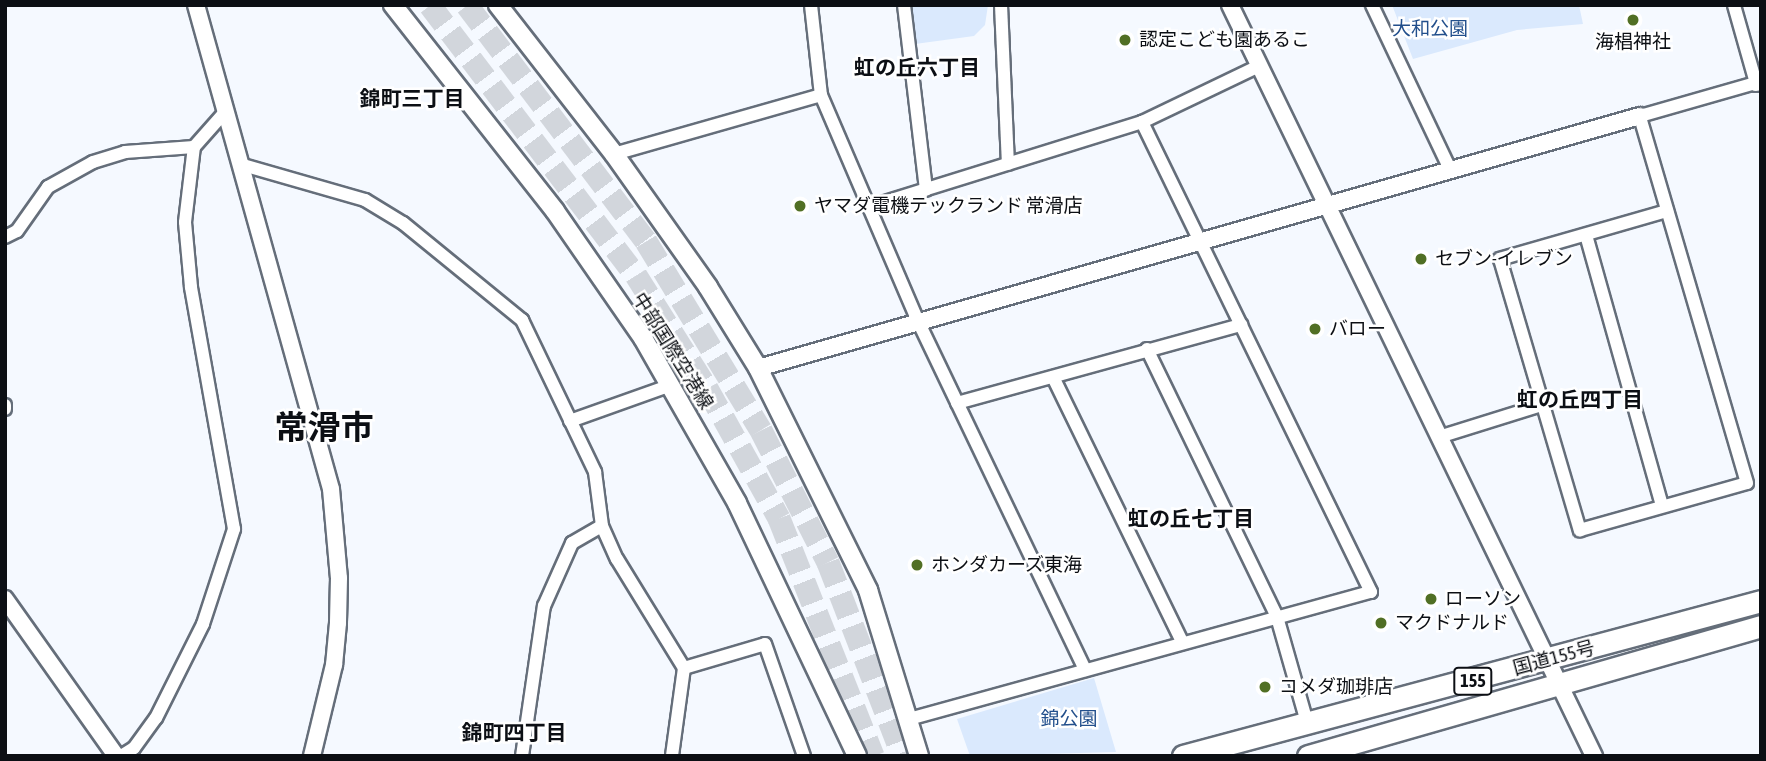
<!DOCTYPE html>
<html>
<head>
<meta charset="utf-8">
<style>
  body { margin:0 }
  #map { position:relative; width:1766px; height:761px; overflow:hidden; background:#f5f9ff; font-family:"Asap Condensed","Noto Sans JP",sans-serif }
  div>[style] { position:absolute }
  .green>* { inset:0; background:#dae9fd }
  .motorway-tunnel>* { height:23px; margin-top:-11.5px; transform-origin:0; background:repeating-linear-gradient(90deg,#d2d6dc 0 23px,transparent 0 34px) }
  .roads { filter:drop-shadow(2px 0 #656e7a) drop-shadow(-2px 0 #656e7a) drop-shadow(0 2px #656e7a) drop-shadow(0 -2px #656e7a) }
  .minor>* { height:12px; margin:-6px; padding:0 6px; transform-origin:6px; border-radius:6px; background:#fff }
  .tertiary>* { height:16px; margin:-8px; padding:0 8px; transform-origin:8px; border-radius:8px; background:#fff }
  .secondary>* { height:18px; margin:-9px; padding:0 9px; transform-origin:9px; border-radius:9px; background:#fff }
  .trunk>* { height:21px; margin:-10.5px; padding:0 10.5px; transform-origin:10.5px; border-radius:10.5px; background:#fff }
  .dots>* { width:19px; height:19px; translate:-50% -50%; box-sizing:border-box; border:4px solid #fff; border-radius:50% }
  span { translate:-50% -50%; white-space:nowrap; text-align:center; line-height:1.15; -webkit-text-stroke:5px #fff; paint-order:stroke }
  .shield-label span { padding:2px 5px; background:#fff; border:2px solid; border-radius:5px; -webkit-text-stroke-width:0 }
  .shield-label { font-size:18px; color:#0c0f14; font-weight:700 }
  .park-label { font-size:19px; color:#224f8c }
  .poi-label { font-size:19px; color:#0c0f14 }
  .left { translate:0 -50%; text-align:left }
  .street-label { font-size:19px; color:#0c0f14 }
  .neighbourhood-label { font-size:21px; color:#0c0f14; font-weight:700 }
  .town-label { font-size:33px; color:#0c0f14; font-weight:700 }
  .frame { position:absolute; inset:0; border:7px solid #0c0f14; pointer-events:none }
</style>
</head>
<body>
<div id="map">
  <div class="green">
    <i style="clip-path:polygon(910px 5px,988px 5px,985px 25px,974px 36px,915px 44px)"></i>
    <i style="clip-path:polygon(1392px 5px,1579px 5px,1583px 24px,1517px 30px,1413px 59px)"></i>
    <i style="clip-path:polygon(1094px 678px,1116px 752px,970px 756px,957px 719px)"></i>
  </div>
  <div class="motorway-tunnel">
    <i style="left:430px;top:5px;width:340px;rotate:52.7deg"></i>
    <i style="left:636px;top:275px;width:133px;rotate:57.9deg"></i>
    <i style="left:707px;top:388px;width:149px;rotate:61deg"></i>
    <i style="left:779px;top:518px;width:256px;rotate:68.4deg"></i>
    <i style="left:467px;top:5px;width:296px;rotate:52.8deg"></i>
    <i style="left:646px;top:241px;width:221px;rotate:58.7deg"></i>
    <i style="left:761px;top:430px;width:148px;rotate:63.1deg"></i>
    <i style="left:828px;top:562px;width:208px;rotate:68.9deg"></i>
  </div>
  <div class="roads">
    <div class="minor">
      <i style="left:811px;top:5px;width:91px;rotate:83.7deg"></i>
      <i style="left:821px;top:95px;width:246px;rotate:66.8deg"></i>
      <i style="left:918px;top:321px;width:387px;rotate:64.4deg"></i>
      <i style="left:904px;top:5px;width:186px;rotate:83.2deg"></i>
      <i style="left:1001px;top:5px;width:159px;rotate:87.5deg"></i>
      <i style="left:1372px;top:5px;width:184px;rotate:64.6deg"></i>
      <i style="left:614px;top:154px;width:215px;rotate:-15.9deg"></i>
      <i style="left:243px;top:165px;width:127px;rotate:16deg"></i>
      <i style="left:365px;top:200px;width:44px;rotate:31.2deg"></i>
      <i style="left:403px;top:223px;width:154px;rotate:39.2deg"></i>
      <i style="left:522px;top:320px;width:169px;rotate:64.3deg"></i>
      <i style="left:595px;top:472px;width:54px;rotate:82.6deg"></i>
      <i style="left:602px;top:526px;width:36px;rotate:66deg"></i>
      <i style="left:617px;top:559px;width:128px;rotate:58.4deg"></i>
      <i style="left:684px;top:668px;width:89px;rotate:97.8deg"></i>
      <i style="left:869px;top:207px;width:286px;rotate:-17.3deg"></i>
      <i style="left:1142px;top:122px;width:130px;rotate:-25.6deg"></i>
      <i style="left:1667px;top:211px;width:174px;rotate:164deg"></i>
      <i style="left:1500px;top:259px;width:283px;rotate:73.6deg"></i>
      <i style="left:1580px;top:530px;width:173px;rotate:-15.7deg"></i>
      <i style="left:1747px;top:483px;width:382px;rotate:-106.3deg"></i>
      <i style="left:1640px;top:116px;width:121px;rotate:-15.9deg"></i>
      <i style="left:1756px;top:83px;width:81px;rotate:-105.8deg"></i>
      <i style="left:1586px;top:235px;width:281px;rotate:74.3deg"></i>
      <i style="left:5px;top:237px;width:13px;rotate:-27deg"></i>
      <i style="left:17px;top:231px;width:54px;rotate:-54.8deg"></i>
      <i style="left:48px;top:187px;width:51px;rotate:-29.1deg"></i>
      <i style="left:93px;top:162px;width:34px;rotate:-17deg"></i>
      <i style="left:125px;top:152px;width:69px;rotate:-4.1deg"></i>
      <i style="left:1147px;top:349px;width:298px;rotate:64.1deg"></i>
      <i style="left:1277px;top:617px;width:113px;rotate:74.1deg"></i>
      <i style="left:1053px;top:377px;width:296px;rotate:64deg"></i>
      <i style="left:957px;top:403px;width:295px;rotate:-15.4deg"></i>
      <i style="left:5px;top:405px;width:4px;rotate:90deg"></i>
      <i style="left:570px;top:421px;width:107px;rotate:-19.6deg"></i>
      <i style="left:1439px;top:437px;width:108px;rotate:-17.3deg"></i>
      <i style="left:684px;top:668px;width:84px;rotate:-16.5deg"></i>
      <i style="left:765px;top:644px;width:119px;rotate:70.8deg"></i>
      <i style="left:909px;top:719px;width:479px;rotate:-15.4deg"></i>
      <i style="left:1371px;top:592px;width:523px;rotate:-115.98deg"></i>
      <i style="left:121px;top:756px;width:15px;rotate:-32deg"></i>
      <i style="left:134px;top:748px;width:37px;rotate:-54deg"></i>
      <i style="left:156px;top:718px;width:105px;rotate:-63.4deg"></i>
      <i style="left:203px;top:624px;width:100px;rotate:-71.9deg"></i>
      <i style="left:234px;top:529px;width:246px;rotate:-100.1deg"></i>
      <i style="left:191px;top:287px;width:65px;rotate:-95.3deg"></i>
      <i style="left:185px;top:222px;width:76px;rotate:-83.2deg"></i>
      <i style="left:194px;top:147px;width:48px;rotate:-48.4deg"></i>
      <i style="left:522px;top:756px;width:152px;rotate:-81.7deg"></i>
      <i style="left:544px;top:606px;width:69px;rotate:-66deg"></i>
      <i style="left:572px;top:543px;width:34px;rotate:-30deg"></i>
    </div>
    <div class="tertiary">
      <i style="left:196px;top:5px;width:502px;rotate:74.41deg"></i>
      <i style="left:331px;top:489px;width:89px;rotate:84.9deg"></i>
      <i style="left:339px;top:578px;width:45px;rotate:91.3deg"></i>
      <i style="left:338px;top:623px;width:42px;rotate:95.4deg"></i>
      <i style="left:334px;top:665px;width:94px;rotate:103.6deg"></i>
      <i style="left:1230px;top:5px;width:835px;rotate:64.14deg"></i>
      <i style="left:1756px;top:83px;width:5px;rotate:-11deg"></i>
      <i style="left:758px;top:368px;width:917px;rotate:-15.95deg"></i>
      <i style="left:5px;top:599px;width:192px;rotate:54.7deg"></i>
    </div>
    <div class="secondary">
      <i style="left:393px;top:5px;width:262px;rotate:51.8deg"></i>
      <i style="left:555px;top:211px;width:155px;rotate:55.3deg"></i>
      <i style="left:643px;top:338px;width:190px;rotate:60.3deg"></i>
      <i style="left:737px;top:503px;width:280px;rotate:64.6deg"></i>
      <i style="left:498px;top:5px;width:189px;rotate:52.1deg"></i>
      <i style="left:614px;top:154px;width:163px;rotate:54.7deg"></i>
      <i style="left:708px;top:287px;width:95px;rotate:58.3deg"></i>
      <i style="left:758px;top:368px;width:248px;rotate:63.6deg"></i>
      <i style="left:868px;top:590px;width:174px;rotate:72.9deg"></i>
    </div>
    <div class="trunk">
      <i style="left:1183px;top:756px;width:598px;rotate:-15.01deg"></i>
      <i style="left:1308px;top:756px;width:471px;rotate:-16deg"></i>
    </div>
  </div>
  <div class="dots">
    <i style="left:1633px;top:20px;background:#516f24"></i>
    <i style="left:1125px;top:40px;background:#516f24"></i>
    <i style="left:800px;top:206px;background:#516f24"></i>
    <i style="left:1421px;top:259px;background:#516f24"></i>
    <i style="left:1315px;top:329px;background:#516f24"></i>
    <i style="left:917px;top:565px;background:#516f24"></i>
    <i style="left:1431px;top:599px;background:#516f24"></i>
    <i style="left:1381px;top:623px;background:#516f24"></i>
    <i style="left:1265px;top:687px;background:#516f24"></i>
  </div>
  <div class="shield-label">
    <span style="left:1473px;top:681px">155</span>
  </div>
  <div class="park-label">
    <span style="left:1430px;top:29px">大和公園</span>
    <span style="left:1069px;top:719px">錦公園</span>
  </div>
  <div class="poi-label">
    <span class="left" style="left:1139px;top:40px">認定こども園あるこ</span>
    <span style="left:1633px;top:42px">海椙神社</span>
    <span class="left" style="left:814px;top:206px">ヤマダ電機テックランド 常滑店</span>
    <span class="left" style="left:1435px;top:259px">セブン-イレブン</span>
    <span class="left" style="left:1329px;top:329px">バロー</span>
    <span class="left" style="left:931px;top:565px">ホンダカーズ東海</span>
    <span class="left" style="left:1445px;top:599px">ローソン</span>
    <span class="left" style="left:1395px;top:623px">マクドナルド</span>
    <span class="left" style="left:1279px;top:687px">コメダ珈琲店</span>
  </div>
  <div class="street-label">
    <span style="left:673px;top:351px;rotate:58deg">中部国際空港線</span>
    <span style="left:1554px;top:658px;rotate:-15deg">国道155号</span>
  </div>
  <div class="neighbourhood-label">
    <span style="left:917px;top:67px">虹の丘六丁目</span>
    <span style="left:412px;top:98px">錦町三丁目</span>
    <span style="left:1580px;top:399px">虹の丘四丁目</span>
    <span style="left:1191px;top:518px">虹の丘七丁目</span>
    <span style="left:514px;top:732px">錦町四丁目</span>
  </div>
  <div class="town-label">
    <span style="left:324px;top:428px">常滑市</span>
  </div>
  <div class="frame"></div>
</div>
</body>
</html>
